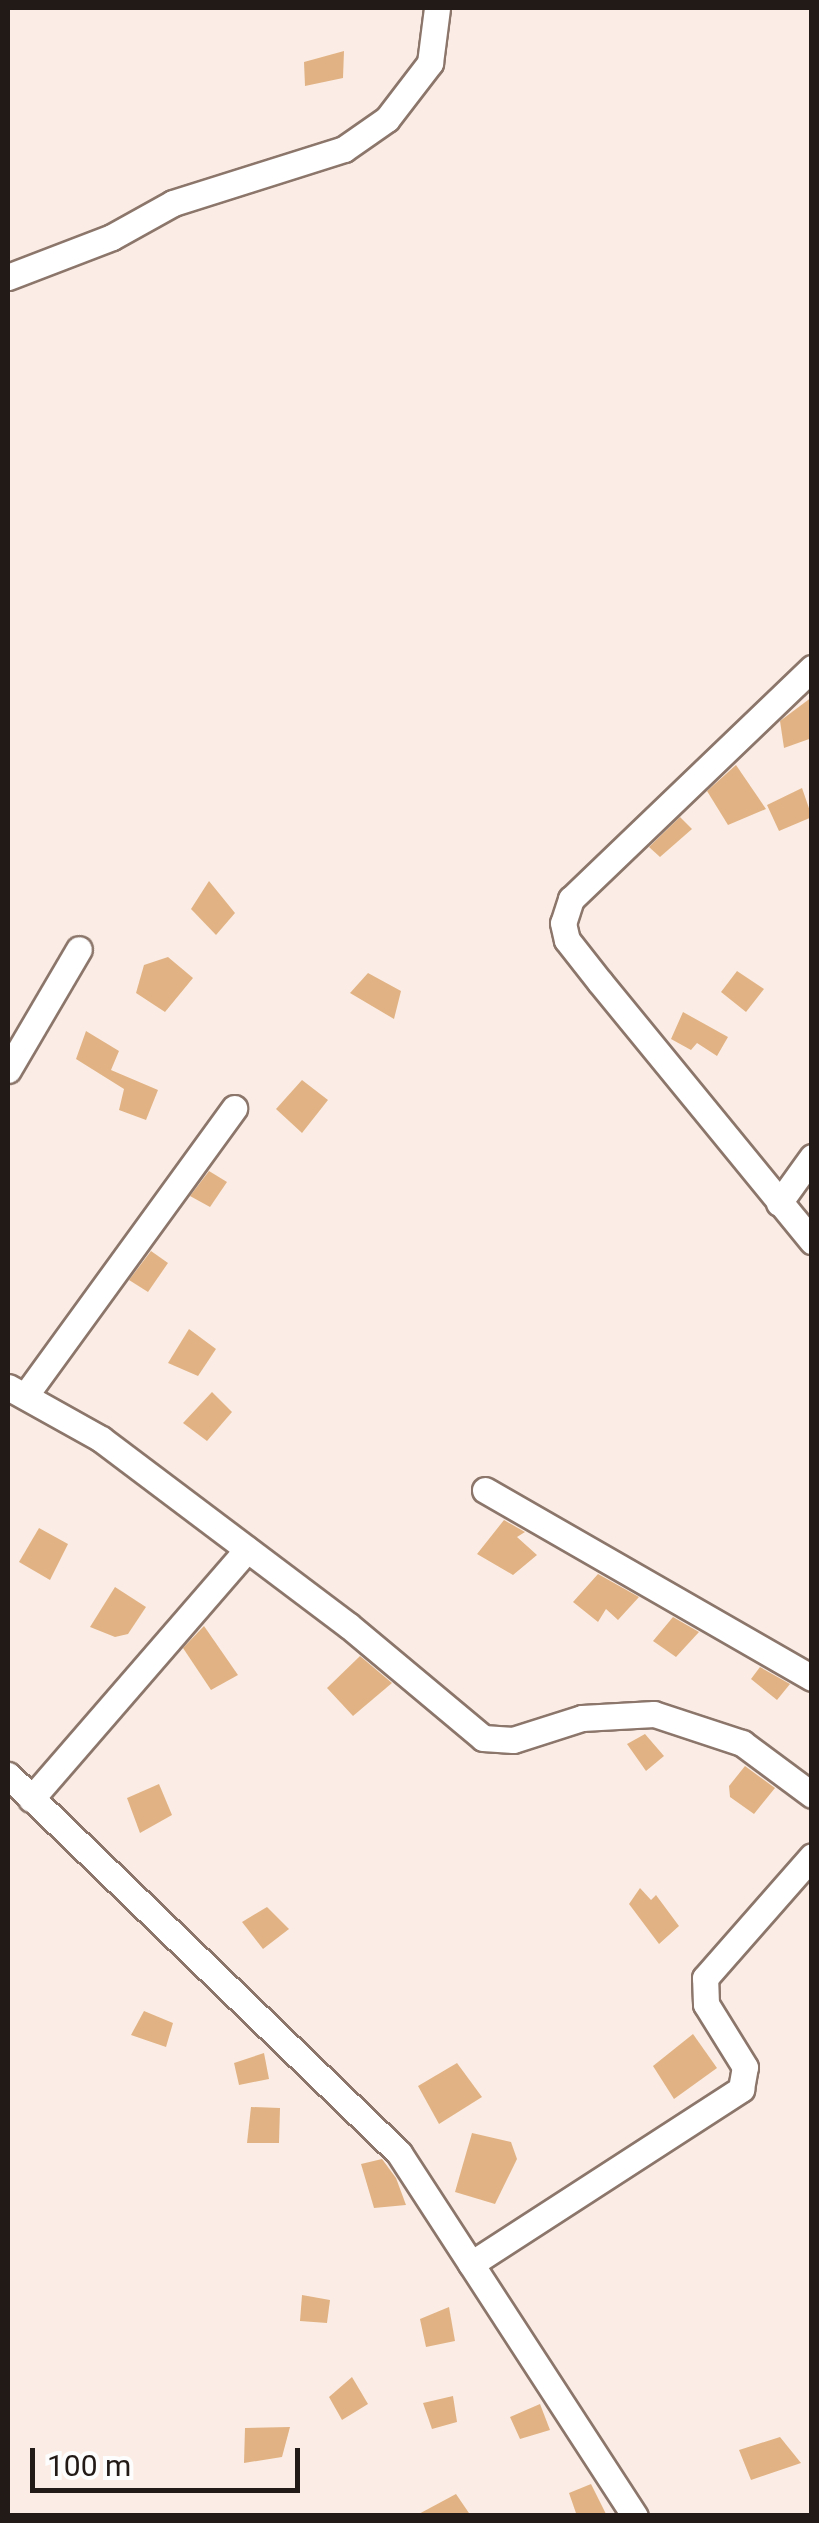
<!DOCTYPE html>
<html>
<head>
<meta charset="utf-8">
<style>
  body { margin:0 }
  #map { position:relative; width:819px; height:2523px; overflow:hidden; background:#fbede5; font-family:Roboto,sans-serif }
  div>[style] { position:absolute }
  .building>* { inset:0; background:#e1b384 }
  .roads { filter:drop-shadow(2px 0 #8c766b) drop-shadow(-2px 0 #8c766b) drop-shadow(0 2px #8c766b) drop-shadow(0 -2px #8c766b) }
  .minor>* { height:25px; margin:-12.5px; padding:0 12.5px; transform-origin:12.5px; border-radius:12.5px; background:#fff }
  span { translate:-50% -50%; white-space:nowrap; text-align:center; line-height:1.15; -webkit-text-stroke:9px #fdfdfd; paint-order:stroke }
  .frame { position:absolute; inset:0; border:10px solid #221a16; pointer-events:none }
  .scale { position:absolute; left:30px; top:2448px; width:270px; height:45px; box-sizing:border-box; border:5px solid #221a16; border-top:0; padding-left:12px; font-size:30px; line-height:35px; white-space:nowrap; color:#221a16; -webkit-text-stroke:8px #fdfdfd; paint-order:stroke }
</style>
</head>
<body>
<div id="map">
  <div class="building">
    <i style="clip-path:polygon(344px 51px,343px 78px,305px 86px,304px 62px)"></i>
    <i style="clip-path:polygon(812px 697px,812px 738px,784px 748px,780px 721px)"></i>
    <i style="clip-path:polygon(736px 765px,766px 809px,728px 825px,707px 791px)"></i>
    <i style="clip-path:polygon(802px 788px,812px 817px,779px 831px,767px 805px)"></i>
    <i style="clip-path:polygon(680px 817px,692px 829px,660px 857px,649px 847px)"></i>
    <i style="clip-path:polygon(209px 881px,235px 913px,216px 935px,191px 909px)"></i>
    <i style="clip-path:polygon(168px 957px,193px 978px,165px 1012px,136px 993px,144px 965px)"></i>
    <i style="clip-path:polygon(737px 971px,764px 989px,746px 1012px,721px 992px)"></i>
    <i style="clip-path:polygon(368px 973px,401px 991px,394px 1019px,350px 993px)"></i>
    <i style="clip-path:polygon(683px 1012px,728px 1037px,717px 1056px,697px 1043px,691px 1050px,671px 1039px)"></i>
    <i style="clip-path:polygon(86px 1031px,119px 1051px,111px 1070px,158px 1090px,146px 1120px,119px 1110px,124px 1089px,76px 1059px)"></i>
    <i style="clip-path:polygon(302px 1080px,328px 1100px,302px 1133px,276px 1109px)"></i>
    <i style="clip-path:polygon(209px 1171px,227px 1182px,210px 1207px,190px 1196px)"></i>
    <i style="clip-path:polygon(151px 1251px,168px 1263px,148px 1292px,129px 1280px)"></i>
    <i style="clip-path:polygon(189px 1329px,216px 1349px,198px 1376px,168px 1363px)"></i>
    <i style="clip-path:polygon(212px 1392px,232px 1412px,207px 1441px,183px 1423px)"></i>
    <i style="clip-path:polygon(504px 1520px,525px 1532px,517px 1537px,537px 1555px,513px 1575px,477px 1554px)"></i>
    <i style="clip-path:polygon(39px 1528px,68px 1544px,50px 1580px,19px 1562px)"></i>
    <i style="clip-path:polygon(598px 1574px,639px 1597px,618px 1620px,606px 1609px,598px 1622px,573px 1602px)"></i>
    <i style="clip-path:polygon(115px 1587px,146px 1607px,128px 1634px,115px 1637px,90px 1627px)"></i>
    <i style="clip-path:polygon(673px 1617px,699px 1632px,676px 1657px,653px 1641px)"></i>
    <i style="clip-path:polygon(204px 1626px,238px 1675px,211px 1690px,183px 1648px)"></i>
    <i style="clip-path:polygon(360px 1656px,392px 1683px,353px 1716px,327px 1688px)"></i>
    <i style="clip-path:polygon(760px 1667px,790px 1684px,777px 1700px,751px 1679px)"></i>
    <i style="clip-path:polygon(645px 1734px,664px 1756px,646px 1771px,627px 1744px)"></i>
    <i style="clip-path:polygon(745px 1766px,775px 1788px,754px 1814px,730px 1797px,729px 1786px)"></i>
    <i style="clip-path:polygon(159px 1784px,172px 1815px,140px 1833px,127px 1798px)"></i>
    <i style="clip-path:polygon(640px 1888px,651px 1900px,656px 1895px,679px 1926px,659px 1944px,629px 1904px)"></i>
    <i style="clip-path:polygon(267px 1907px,289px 1929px,263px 1949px,242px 1922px)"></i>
    <i style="clip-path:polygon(144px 2011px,173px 2023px,166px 2047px,131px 2035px)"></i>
    <i style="clip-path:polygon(693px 2034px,717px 2068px,674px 2099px,653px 2066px)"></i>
    <i style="clip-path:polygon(264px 2053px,269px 2079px,239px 2085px,234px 2063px)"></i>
    <i style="clip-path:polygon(457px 2063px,482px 2097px,439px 2124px,418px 2086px)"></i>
    <i style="clip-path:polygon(251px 2107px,280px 2108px,279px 2143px,247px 2143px)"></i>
    <i style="clip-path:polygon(472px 2133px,511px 2142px,517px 2159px,495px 2204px,455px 2192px)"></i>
    <i style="clip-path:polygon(382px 2159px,396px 2178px,406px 2205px,374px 2208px,361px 2164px)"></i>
    <i style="clip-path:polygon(302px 2295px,330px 2300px,327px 2323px,300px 2321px)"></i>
    <i style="clip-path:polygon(449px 2307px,455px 2341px,426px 2347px,420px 2319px)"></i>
    <i style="clip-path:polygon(352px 2377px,368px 2404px,342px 2420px,329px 2397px)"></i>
    <i style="clip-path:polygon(453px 2396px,457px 2422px,432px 2429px,423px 2403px)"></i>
    <i style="clip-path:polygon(540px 2404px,550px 2430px,520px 2439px,510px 2417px)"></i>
    <i style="clip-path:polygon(290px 2427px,282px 2457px,244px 2463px,245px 2428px)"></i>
    <i style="clip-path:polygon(780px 2437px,801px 2463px,751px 2480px,739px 2450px)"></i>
    <i style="clip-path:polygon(591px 2484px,607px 2516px,577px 2516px,569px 2493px)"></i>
    <i style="clip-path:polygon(456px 2494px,471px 2516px,415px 2516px)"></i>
  </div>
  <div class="roads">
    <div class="minor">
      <i style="left:8px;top:277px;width:111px;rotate:-21deg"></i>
      <i style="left:112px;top:237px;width:70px;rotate:-29.1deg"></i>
      <i style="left:173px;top:203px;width:179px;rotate:-17.5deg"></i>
      <i style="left:344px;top:149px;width:52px;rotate:-34.9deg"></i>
      <i style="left:387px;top:119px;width:71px;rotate:-52.5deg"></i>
      <i style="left:430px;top:63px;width:55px;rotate:-82.7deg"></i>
      <i style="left:812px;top:668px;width:334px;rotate:136.2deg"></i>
      <i style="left:571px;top:899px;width:25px;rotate:108deg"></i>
      <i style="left:563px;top:923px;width:17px;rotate:77deg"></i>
      <i style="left:567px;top:940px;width:53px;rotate:51.8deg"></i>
      <i style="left:600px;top:982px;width:335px;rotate:50.7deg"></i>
      <i style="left:8px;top:1070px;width:140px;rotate:-59.6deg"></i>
      <i style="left:779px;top:1203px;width:57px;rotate:-54.3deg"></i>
      <i style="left:8px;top:1387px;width:107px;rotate:29.2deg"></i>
      <i style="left:101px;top:1439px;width:309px;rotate:37deg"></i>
      <i style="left:348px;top:1625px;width:176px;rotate:39.9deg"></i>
      <i style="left:483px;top:1738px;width:30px;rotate:4deg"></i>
      <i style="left:513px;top:1740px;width:72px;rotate:-17.7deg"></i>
      <i style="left:582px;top:1718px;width:72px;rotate:-3.2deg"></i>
      <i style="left:654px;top:1714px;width:93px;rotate:18.2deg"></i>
      <i style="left:742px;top:1743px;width:87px;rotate:36.6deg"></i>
      <i style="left:25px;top:1396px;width:356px;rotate:-54deg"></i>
      <i style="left:485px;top:1490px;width:377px;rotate:29.9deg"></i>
      <i style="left:8px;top:1775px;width:544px;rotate:44.03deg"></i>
      <i style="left:399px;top:2153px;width:433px;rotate:57deg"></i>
      <i style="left:31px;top:1799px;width:330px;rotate:-49.1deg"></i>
      <i style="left:471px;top:2264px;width:322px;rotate:-32.9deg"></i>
      <i style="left:741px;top:2089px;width:22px;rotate:-80deg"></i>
      <i style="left:745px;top:2067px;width:74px;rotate:-121.8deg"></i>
      <i style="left:706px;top:2004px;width:26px;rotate:-92deg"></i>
      <i style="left:705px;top:1978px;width:162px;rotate:-48.7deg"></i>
    </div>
  </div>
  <div class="frame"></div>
  <div class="scale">100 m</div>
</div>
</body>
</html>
